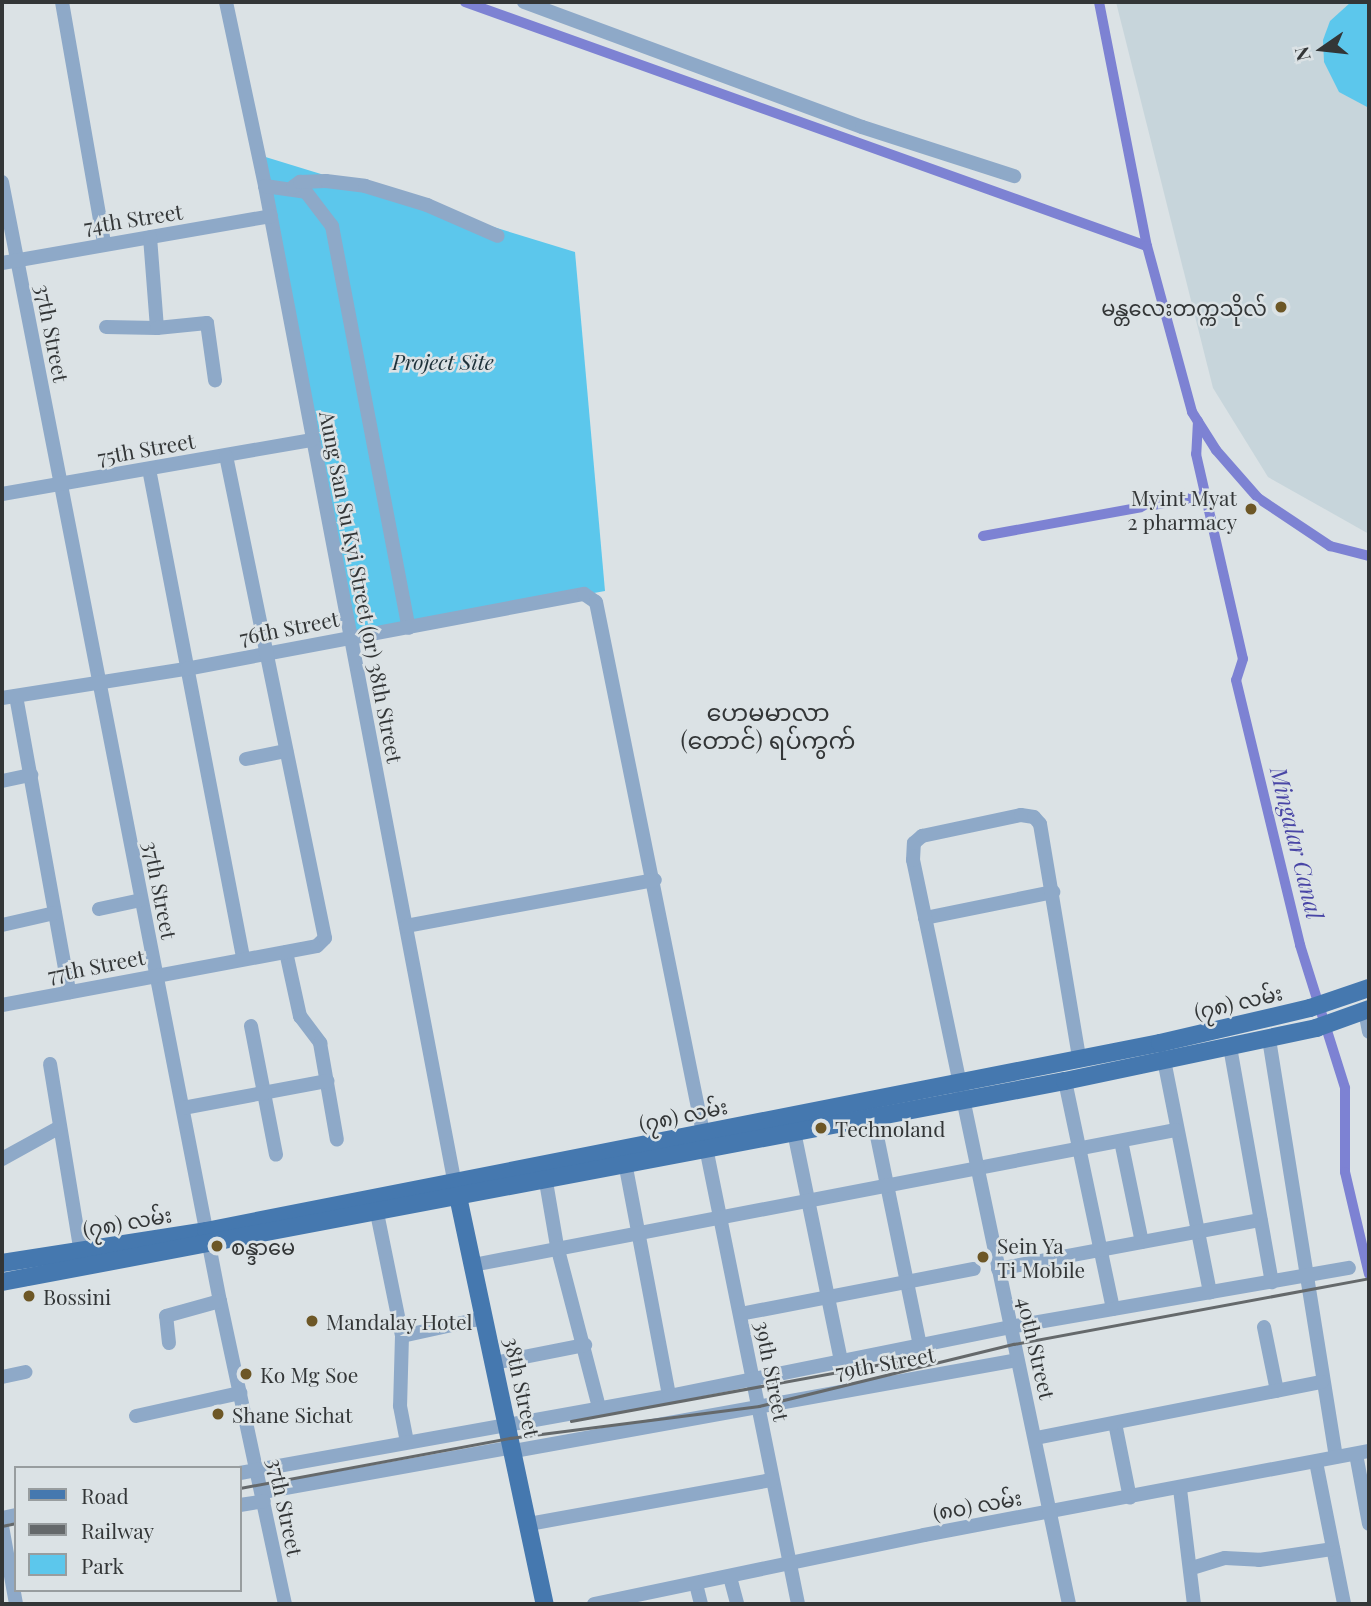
<!DOCTYPE html>
<html>
<head>
<meta charset="utf-8">
<style>
  body { margin:0 }
  #map { position:relative; width:1371px; height:1606px; overflow:hidden; background:#dbe2e5; font-family:"Playfair Display","Noto Sans Myanmar",serif }
  div>[style] { position:absolute }
  .built>* { inset:0; background:#c7d5db }
  .green>* { inset:0; background:#5cc7ec }
  .canal>* { height:10px; margin:-5px; padding:0 5px; transform-origin:5px; border-radius:5px; background:#7d82d3 }
  .minor>* { height:14px; margin:-7px; padding:0 7px; transform-origin:7px; border-radius:7px; background:#8ea9c8 }
  .major>* { height:18px; margin:-9px; padding:0 9px; transform-origin:9px; border-radius:9px; background:#4578af }
  .rail>* { height:2.5px; margin:-1.25px; padding:0 1.25px; transform-origin:1.25px; border-radius:1.25px; background:#65696b }
  .dots>* { width:19px; height:19px; translate:-50% -50%; box-sizing:border-box; border:4px solid #dbe2e5; border-radius:50% }
  span { translate:-50% -50%; white-space:nowrap; text-align:center; line-height:1.15; -webkit-text-stroke:5px #dbe2e5; paint-order:stroke }
  .street-label { font-size:21px; color:#333637 }
  .poi-label { font-size:21px; color:#333637 }
  .right { translate:-100% -50%; text-align:right }
  .left { translate:0 -50%; text-align:left }
  .park-label { font-size:21px; color:#1e323a; font-style:italic }
  .water-label { font-size:23px; color:#4946a6; font-style:italic }
  .quarter-label { font-size:24px; color:#333637 }
  .frame { position:absolute; inset:0; border:4px solid #333637; pointer-events:none }
  .legend { position:absolute; left:14px; top:1466px; width:228px; height:126px; box-sizing:border-box; background:#dbe2e5; border:2px solid #989d9f; margin:0; padding:9px 12px; list-style:none; font-size:21px; color:#333637 }
  .legend li { display:flex; align-items:center; gap:14px; height:35px }
  .legend b { width:35px; border:2px solid #989d9f }
  .north { position:absolute; left:1287px; top:14px; width:70px; height:70px; -webkit-text-stroke:5px #dbe2e5; paint-order:stroke; rotate:256deg; font-size:19px; font-weight:700; line-height:28px; text-align:center; color:#333637 }
  .north::after { content:''; display:block; margin:auto; width:24px; height:32px; background:#333637; clip-path:polygon(50% 0,100% 100%,50% 72%,0 100%) }
</style>
</head>
<body>
<div id="map">
  <div class="built">
    <i style="clip-path:polygon(1116px 2px,1369px 2px,1369px 534px,1268px 477px,1213px 388px)"></i>
  </div>
  <div class="green">
    <i style="clip-path:polygon(1351px 2px,1369px 2px,1369px 108px,1339px 92px,1324px 62px,1323px 40px,1330px 21px)"></i>
    <i style="clip-path:polygon(259px 155px,575px 252px,605px 591px,350px 637px)"></i>
  </div>
  <div class="canal">
    <i style="left:465px;top:2px;width:724px;rotate:19.69deg"></i>
    <i style="left:1099px;top:2px;width:249px;rotate:78.9deg"></i>
    <i style="left:1147px;top:246px;width:172px;rotate:74.8deg"></i>
    <i style="left:1192px;top:412px;width:45px;rotate:57.7deg"></i>
    <i style="left:1216px;top:450px;width:64px;rotate:48.8deg"></i>
    <i style="left:1258px;top:498px;width:87px;rotate:33.7deg"></i>
    <i style="left:1330px;top:546px;width:40px;rotate:14.4deg"></i>
    <i style="left:1198px;top:421px;width:33px;rotate:93deg"></i>
    <i style="left:1196px;top:454px;width:210px;rotate:77.1deg"></i>
    <i style="left:1243px;top:659px;width:22px;rotate:108deg"></i>
    <i style="left:1236px;top:680px;width:273px;rotate:76.4deg"></i>
    <i style="left:1300px;top:945px;width:150px;rotate:72.5deg"></i>
    <i style="left:1345px;top:1088px;width:84px;rotate:90deg"></i>
    <i style="left:1345px;top:1172px;width:105px;rotate:76.8deg"></i>
    <i style="left:983px;top:536px;width:225px;rotate:-10.3deg"></i>
  </div>
  <div class="minor">
    <i style="left:62px;top:2px;width:245px;rotate:80.1deg"></i>
    <i style="left:226px;top:2px;width:188px;rotate:78deg"></i>
    <i style="left:265px;top:186px;width:1012px;rotate:79.23deg"></i>
    <i style="left:524px;top:2px;width:360px;rotate:20.3deg"></i>
    <i style="left:862px;top:127px;width:160px;rotate:17.9deg"></i>
    <i style="left:2px;top:182px;width:1140px;rotate:78.98deg"></i>
    <i style="left:220px;top:1301px;width:310px;rotate:77.9deg"></i>
    <i style="left:265px;top:186px;width:41px;rotate:8.3deg"></i>
    <i style="left:306px;top:192px;width:43px;rotate:52.6deg"></i>
    <i style="left:332px;top:226px;width:409px;rotate:79.2deg"></i>
    <i style="left:293px;top:187px;width:9px;rotate:-36deg"></i>
    <i style="left:300px;top:182px;width:26px;rotate:-2deg"></i>
    <i style="left:326px;top:181px;width:39px;rotate:7deg"></i>
    <i style="left:365px;top:186px;width:65px;rotate:17deg"></i>
    <i style="left:427px;top:205px;width:77px;rotate:23.6deg"></i>
    <i style="left:2px;top:263px;width:273px;rotate:-9.9deg"></i>
    <i style="left:106px;top:327px;width:51px;rotate:1.1deg"></i>
    <i style="left:157px;top:328px;width:91px;rotate:-94.4deg"></i>
    <i style="left:157px;top:328px;width:50px;rotate:-5.7deg"></i>
    <i style="left:207px;top:323px;width:58px;rotate:82deg"></i>
    <i style="left:149px;top:469px;width:499px;rotate:79.1deg"></i>
    <i style="left:2px;top:494px;width:315px;rotate:-9.9deg"></i>
    <i style="left:16px;top:696px;width:301px;rotate:79.8deg"></i>
    <i style="left:2px;top:698px;width:186px;rotate:-9deg"></i>
    <i style="left:186px;top:669px;width:405px;rotate:-10.7deg"></i>
    <i style="left:584px;top:594px;width:14px;rotate:34deg"></i>
    <i style="left:596px;top:602px;width:1022px;rotate:78.6deg"></i>
    <i style="left:246px;top:759px;width:41px;rotate:-11.3deg"></i>
    <i style="left:2px;top:781px;width:30px;rotate:-12deg"></i>
    <i style="left:99px;top:909px;width:43px;rotate:-12.1deg"></i>
    <i style="left:925px;top:918px;width:131px;rotate:-11.5deg"></i>
    <i style="left:2px;top:925px;width:54px;rotate:-12.8deg"></i>
    <i style="left:406px;top:926px;width:253px;rotate:-10.5deg"></i>
    <i style="left:286px;top:952px;width:66px;rotate:77.7deg"></i>
    <i style="left:300px;top:1016px;width:34px;rotate:53deg"></i>
    <i style="left:320px;top:1043px;width:98px;rotate:80.1deg"></i>
    <i style="left:2px;top:1005px;width:320px;rotate:-10.6deg"></i>
    <i style="left:317px;top:946px;width:11px;rotate:-45deg"></i>
    <i style="left:325px;top:938px;width:492px;rotate:-101.6deg"></i>
    <i style="left:1365px;top:1011px;width:21px;rotate:79deg"></i>
    <i style="left:251px;top:1026px;width:131px;rotate:79deg"></i>
    <i style="left:1269px;top:1039px;width:423px;rotate:80.9deg"></i>
    <i style="left:1230px;top:1047px;width:239px;rotate:79.9deg"></i>
    <i style="left:1164px;top:1060px;width:237px;rotate:78.8deg"></i>
    <i style="left:50px;top:1064px;width:192px;rotate:80.7deg"></i>
    <i style="left:1065px;top:1081px;width:233px;rotate:78.1deg"></i>
    <i style="left:871px;top:1107px;width:244px;rotate:78.4deg"></i>
    <i style="left:183px;top:1108px;width:147px;rotate:-10.6deg"></i>
    <i style="left:792px;top:1122px;width:244px;rotate:78.4deg"></i>
    <i style="left:1121px;top:1141px;width:103px;rotate:78.3deg"></i>
    <i style="left:624px;top:1157px;width:243px;rotate:79.3deg"></i>
    <i style="left:2px;top:1159px;width:66px;rotate:-28.9deg"></i>
    <i style="left:544px;top:1170px;width:77px;rotate:80.3deg"></i>
    <i style="left:557px;top:1246px;width:166px;rotate:75.4deg"></i>
    <i style="left:377px;top:1213px;width:126px;rotate:78.5deg"></i>
    <i style="left:402px;top:1336px;width:70px;rotate:91.6deg"></i>
    <i style="left:400px;top:1406px;width:36px;rotate:79deg"></i>
    <i style="left:473px;top:1265px;width:716px;rotate:-10.87deg"></i>
    <i style="left:998px;top:1269px;width:267px;rotate:-10.6deg"></i>
    <i style="left:740px;top:1314px;width:238px;rotate:-10.9deg"></i>
    <i style="left:1264px;top:1327px;width:65px;rotate:78.5deg"></i>
    <i style="left:402px;top:1336px;width:84px;rotate:-12.4deg"></i>
    <i style="left:169px;top:1343px;width:27px;rotate:-96deg"></i>
    <i style="left:166px;top:1316px;width:56px;rotate:-15.5deg"></i>
    <i style="left:494px;top:1363px;width:93px;rotate:-11.2deg"></i>
    <i style="left:2px;top:1377px;width:24px;rotate:-12deg"></i>
    <i style="left:136px;top:1416px;width:107px;rotate:-12.5deg"></i>
    <i style="left:1115px;top:1423px;width:76px;rotate:78.7deg"></i>
    <i style="left:1036px;top:1438px;width:291px;rotate:-11.1deg"></i>
    <i style="left:514px;top:1451px;width:511px;rotate:-10.25deg"></i>
    <i style="left:1356px;top:1454px;width:71px;rotate:79.5deg"></i>
    <i style="left:1316px;top:1462px;width:145px;rotate:78.8deg"></i>
    <i style="left:240px;top:1473px;width:436px;rotate:-10.2deg"></i>
    <i style="left:669px;top:1396px;width:348px;rotate:-11.4deg"></i>
    <i style="left:1010px;top:1327px;width:344px;rotate:-9.9deg"></i>
    <i style="left:1180px;top:1489px;width:116px;rotate:83.1deg"></i>
    <i style="left:263px;top:1492px;width:254px;rotate:-10.2deg"></i>
    <i style="left:240px;top:1505px;width:24px;rotate:-9deg"></i>
    <i style="left:2px;top:1518px;width:14px;rotate:-12deg"></i>
    <i style="left:529px;top:1524px;width:247px;rotate:-10.3deg"></i>
    <i style="left:2px;top:1526px;width:79px;rotate:79.8deg"></i>
    <i style="left:1192px;top:1568px;width:34px;rotate:-17deg"></i>
    <i style="left:1225px;top:1558px;width:34px;rotate:3deg"></i>
    <i style="left:1259px;top:1560px;width:75px;rotate:-8.5deg"></i>
    <i style="left:730px;top:1577px;width:28px;rotate:75deg"></i>
    <i style="left:696px;top:1584px;width:21px;rotate:76deg"></i>
    <i style="left:594px;top:1604px;width:337px;rotate:-11.8deg"></i>
    <i style="left:924px;top:1535px;width:453px;rotate:-10.7deg"></i>
    <i style="left:1069px;top:1604px;width:760px;rotate:-101.84deg"></i>
    <i style="left:913px;top:860px;width:17px;rotate:-87deg"></i>
    <i style="left:914px;top:843px;width:11px;rotate:-41deg"></i>
    <i style="left:922px;top:836px;width:101px;rotate:-12deg"></i>
    <i style="left:1021px;top:815px;width:13px;rotate:9deg"></i>
    <i style="left:1034px;top:817px;width:9px;rotate:49deg"></i>
    <i style="left:1040px;top:824px;width:237px;rotate:80.5deg"></i>
  </div>
  <div class="major">
    <i style="left:456px;top:1187px;width:426px;rotate:78deg"></i>
    <i style="left:2px;top:1263px;width:206px;rotate:-8.9deg"></i>
    <i style="left:206px;top:1231px;width:972px;rotate:-11.15deg"></i>
    <i style="left:1160px;top:1043px;width:154px;rotate:-13.1deg"></i>
    <i style="left:1310px;top:1008px;width:62px;rotate:-18.7deg"></i>
    <i style="left:2px;top:1282px;width:1082px;rotate:-10.71deg"></i>
    <i style="left:1065px;top:1081px;width:257px;rotate:-11.9deg"></i>
    <i style="left:1316px;top:1028px;width:56px;rotate:-19.7deg"></i>
  </div>
  <div class="rail">
    <i style="left:571px;top:1421px;width:364px;rotate:-10.4deg"></i>
    <i style="left:240px;top:1488px;width:275px;rotate:-10.5deg"></i>
    <i style="left:510px;top:1438px;width:251px;rotate:-7.3deg"></i>
    <i style="left:759px;top:1406px;width:262px;rotate:-13.7deg"></i>
    <i style="left:1014px;top:1344px;width:361px;rotate:-10.5deg"></i>
    <i style="left:2px;top:1526px;width:14px;rotate:-12deg"></i>
  </div>
  <div class="dots">
    <i style="left:1281px;top:307px;background:#6d5726"></i>
    <i style="left:1251px;top:509px;background:#6d5726"></i>
    <i style="left:821px;top:1128px;background:#6d5726"></i>
    <i style="left:217px;top:1246px;background:#6d5726"></i>
    <i style="left:983px;top:1257px;background:#6d5726"></i>
    <i style="left:29px;top:1296px;background:#6d5726"></i>
    <i style="left:312px;top:1321px;background:#6d5726"></i>
    <i style="left:246px;top:1374px;background:#6d5726"></i>
    <i style="left:218px;top:1414px;background:#6d5726"></i>
  </div>
  <div class="street-label">
    <span style="left:133px;top:218px;rotate:-9deg">74th Street</span>
    <span style="left:53px;top:333px;rotate:79deg">37th Street</span>
    <span style="left:146px;top:448px;rotate:-10deg">75th Street</span>
    <span style="left:362px;top:587px;rotate:79deg">Aung San Su Kyi Street (or) 38th Street</span>
    <span style="left:289px;top:627px;rotate:-11deg">76th Street</span>
    <span style="left:161px;top:890px;rotate:79deg">37th Street</span>
    <span style="left:96px;top:965px;rotate:-11deg">77th Street</span>
    <span style="left:1238px;top:1001px;rotate:-13deg">(၇၈) လမ်း</span>
    <span style="left:683px;top:1114px;rotate:-12deg">(၇၈) လမ်း</span>
    <span style="left:127px;top:1221px;rotate:-10deg">(၇၈) လမ်း</span>
    <span style="left:1037px;top:1348px;rotate:77deg">40th Street</span>
    <span style="left:885px;top:1362px;rotate:-10deg">79th Street</span>
    <span style="left:773px;top:1371px;rotate:79deg">39th Street</span>
    <span style="left:523px;top:1387px;rotate:78deg">38th Street</span>
    <span style="left:977px;top:1504px;rotate:-10deg">(၈၀) လမ်း</span>
    <span style="left:286px;top:1507px;rotate:78deg">37th Street</span>
  </div>
  <div class="poi-label">
    <span class="right" style="left:1267px;top:307px">မန္တလေးတက္ကသိုလ်</span>
    <span class="right" style="left:1237px;top:509px">Myint Myat<br>2 pharmacy</span>
    <span class="left" style="left:835px;top:1128px">Technoland</span>
    <span class="left" style="left:997px;top:1257px">Sein Ya<br>Ti Mobile</span>
    <span class="left" style="left:231px;top:1246px">စန္ဒာမေ</span>
    <span class="left" style="left:43px;top:1296px">Bossini</span>
    <span class="left" style="left:326px;top:1321px">Mandalay Hotel</span>
    <span class="left" style="left:260px;top:1374px">Ko Mg Soe</span>
    <span class="left" style="left:232px;top:1414px">Shane Sichat</span>
  </div>
  <div class="park-label">
    <span style="left:443px;top:361px">Project Site</span>
  </div>
  <div class="water-label">
    <span style="left:1297px;top:843px;rotate:76deg">Mingalar Canal</span>
  </div>
  <div class="quarter-label">
    <span style="left:768px;top:726px">ဟေမမာလာ<br>(တောင်) ရပ်ကွက်</span>
  </div>
  <div class="frame"></div>
  <ul class="legend">
  <li><b style="height:9px;background:#4578af"></b>Road</li>
  <li><b style="height:9px;background:#65696b"></b>Railway</li>
  <li><b style="height:19px;background:#5cc7ec"></b>Park</li>
  </ul>
  <div class="north">N</div>
</div>
</body>
</html>
